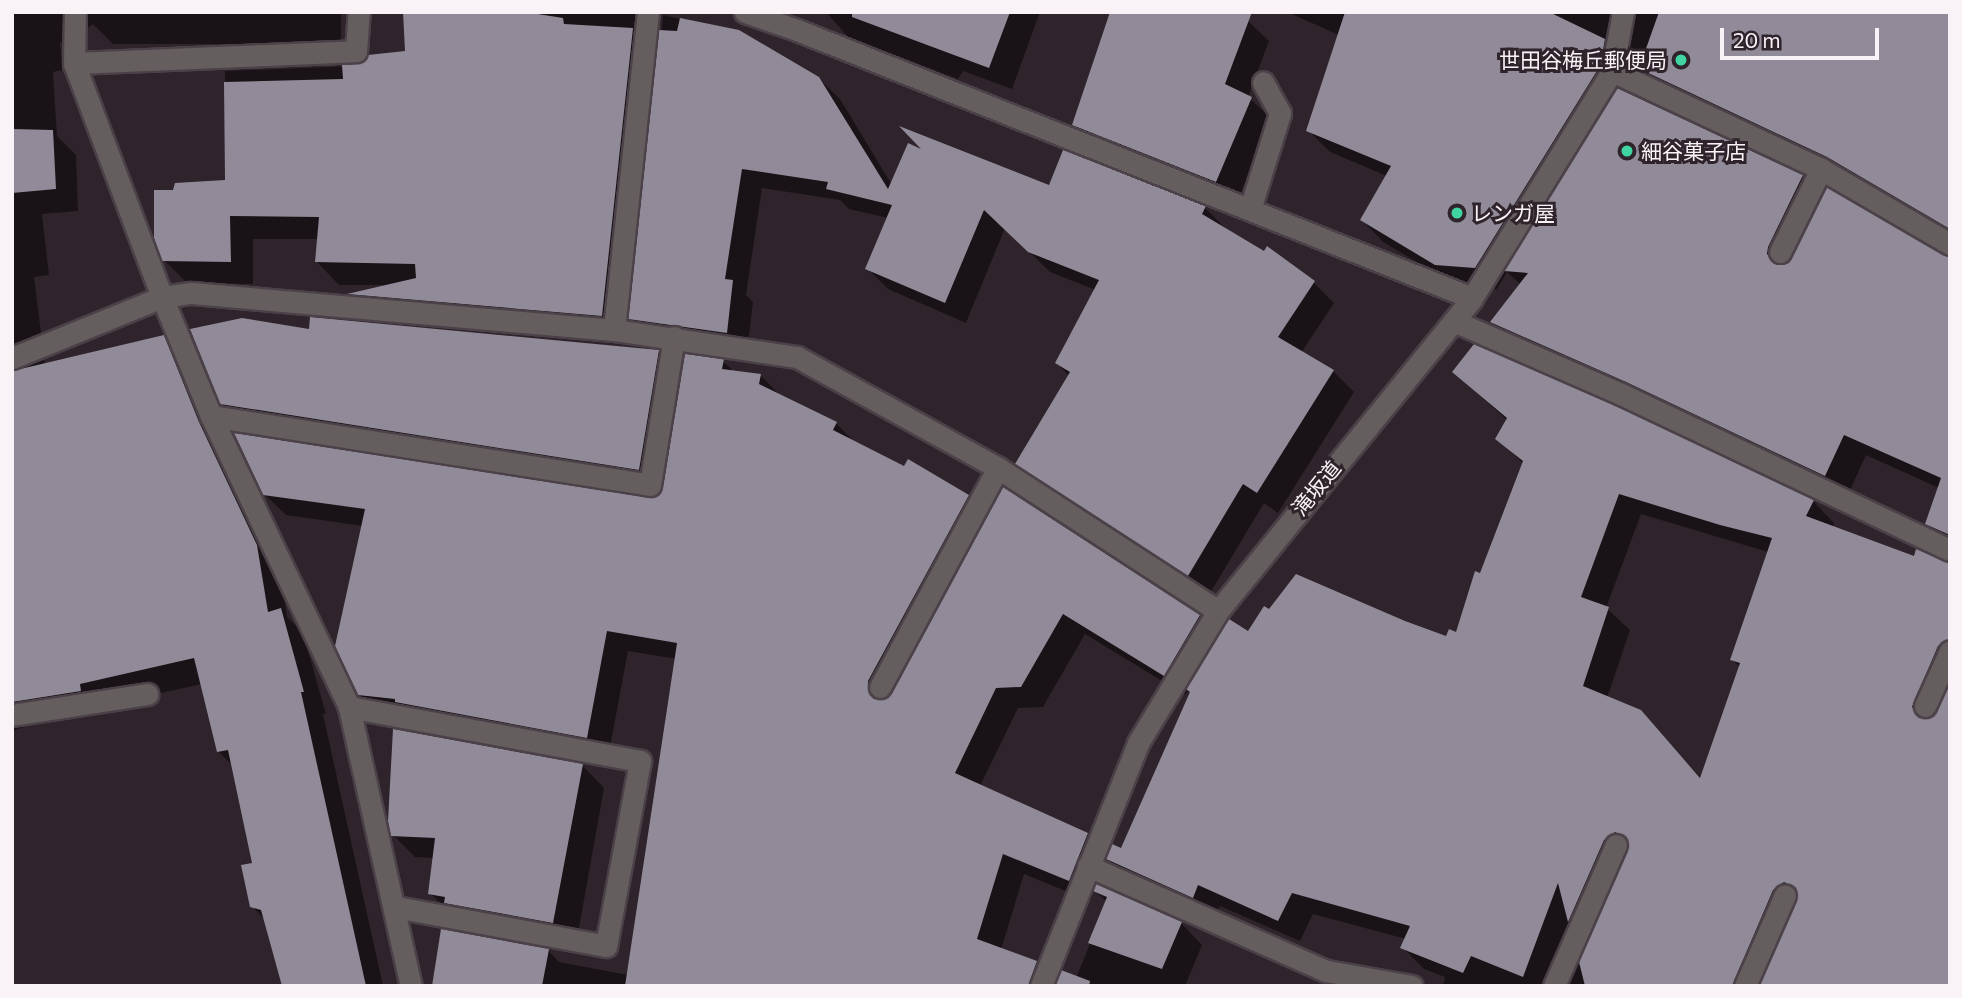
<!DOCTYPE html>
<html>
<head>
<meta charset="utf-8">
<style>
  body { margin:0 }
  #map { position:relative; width:1962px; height:998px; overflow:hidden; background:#2f242b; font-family:Commissioner,"Noto Sans JP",sans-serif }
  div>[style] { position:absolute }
  .shadow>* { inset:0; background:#0007 }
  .building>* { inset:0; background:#918b99 }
  .roads { filter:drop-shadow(2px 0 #4b4148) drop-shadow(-2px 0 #4b4148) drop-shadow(0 2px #4b4148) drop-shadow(0 -2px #4b4148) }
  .lane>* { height:21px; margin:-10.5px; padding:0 10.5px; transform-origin:10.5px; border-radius:10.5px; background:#655e5e }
  .street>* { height:21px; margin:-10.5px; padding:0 10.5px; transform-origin:10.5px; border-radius:10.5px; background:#655e5e }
  .dots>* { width:19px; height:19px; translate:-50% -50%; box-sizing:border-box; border:4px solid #2f242b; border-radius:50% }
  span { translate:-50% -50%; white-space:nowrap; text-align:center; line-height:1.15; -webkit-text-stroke:6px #2f242b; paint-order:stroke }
  .poi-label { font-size:21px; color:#f9f2f7 }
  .right { translate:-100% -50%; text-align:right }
  .left { translate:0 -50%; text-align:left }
  .street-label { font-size:21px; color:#f9f2f7 }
  .frame { position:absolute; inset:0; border:14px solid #f9f2f7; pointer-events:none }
  .scale { position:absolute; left:1720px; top:28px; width:159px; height:32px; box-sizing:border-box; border:4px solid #f9f2f7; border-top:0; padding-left:9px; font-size:21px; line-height:24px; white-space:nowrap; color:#f9f2f7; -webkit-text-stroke:5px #2f242b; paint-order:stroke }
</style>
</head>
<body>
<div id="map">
  <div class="shadow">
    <i style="clip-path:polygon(12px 12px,341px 12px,341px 62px,248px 66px,226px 44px,113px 44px,93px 24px,86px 29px,84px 43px,60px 43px,62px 70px,53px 72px,57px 136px,76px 155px,78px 211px,42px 214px,49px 275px,34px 277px,45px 365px,163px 337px,186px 360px,280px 569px,287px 617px,303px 633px,326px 714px,323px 714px,383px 986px,284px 986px,265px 920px,252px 906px,254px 864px,234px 767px,218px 751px,202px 684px,102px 706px,103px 713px,33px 724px,12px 731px)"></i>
    <i style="clip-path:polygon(533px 12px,638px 12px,661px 35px,663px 15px,738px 32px,818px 78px,840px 99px,892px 185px,1050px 187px,1205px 208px,1225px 228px,1264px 253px,1268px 249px,1314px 283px,1334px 303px,1301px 353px,1333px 371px,1354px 392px,1278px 513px,1264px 503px,1209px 595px,1038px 484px,1017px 463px,1069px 376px,1057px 363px,1096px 290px,1050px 272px,1005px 228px,966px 323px,888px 289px,867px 268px,888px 218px,849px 209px,840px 200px,762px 188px,746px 295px,753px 302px,747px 353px,651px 339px,627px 315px,625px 338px,372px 316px,351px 295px,385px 285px,339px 285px,317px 262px,318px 239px,253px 239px,253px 284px,187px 283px,164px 260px,174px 192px,227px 181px,225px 71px,357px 66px,406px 53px,501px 130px)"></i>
    <i style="clip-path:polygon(826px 12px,1040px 12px,1012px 89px,963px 71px,958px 79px,848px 37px)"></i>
    <i style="clip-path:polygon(1287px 12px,1950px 12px,1950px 236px,1650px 85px,1626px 61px,1619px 91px,1802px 177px,1823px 198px,1950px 257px,1950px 545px,1927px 523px,1939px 488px,1866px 455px,1847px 497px,1514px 344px,1492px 322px,1521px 285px,1507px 272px,1497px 289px,1458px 286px,1383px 242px,1362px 220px,1387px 176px,1330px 152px,1308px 130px,1339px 35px)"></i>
    <i style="clip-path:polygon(1248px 21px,1269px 41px,1248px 97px,1272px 119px,1237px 202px,1094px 145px,1074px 124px)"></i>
    <i style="clip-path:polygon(311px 331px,658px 352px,679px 372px,660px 490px,243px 425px,222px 403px)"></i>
    <i style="clip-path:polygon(evenodd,723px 361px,734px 372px,761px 376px,782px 397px,836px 423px,856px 444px,967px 496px,988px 517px,1199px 616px,1220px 637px,1248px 634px,1269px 612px,1405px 623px,1447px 638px,1457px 635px,1524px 464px,1497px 438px,1507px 420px,1454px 372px,1813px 501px,1834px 523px,1832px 528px,1915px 558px,1950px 564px,1950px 986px,1443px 986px,1445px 977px,1424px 969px,1403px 948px,1406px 939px,1313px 914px,1300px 941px,1220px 906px,1214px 918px,1129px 881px,1107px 858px,1096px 886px,1181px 923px,1202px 945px,1185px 986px,437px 986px,548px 950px,559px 962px,628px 975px,677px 659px,628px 651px,608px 758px,381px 716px,359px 694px,363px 526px,286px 515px,264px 494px,655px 499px,665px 488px,723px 361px,1641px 514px,1768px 552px,1732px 660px,1740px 667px,1702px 779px,1640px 712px,1607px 698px,1630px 630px,1606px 608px,1641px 514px,723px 361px,1085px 634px,1185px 695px,1189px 690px,1192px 693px,1121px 850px,1109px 856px,1087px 834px,980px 786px,1018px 708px,1043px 707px,1085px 634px,723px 361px,1024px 874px,1090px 901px,1094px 890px,1107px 902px,1076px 978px,1057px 984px,1036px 963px,1001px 950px,1024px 874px)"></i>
    <i style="clip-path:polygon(582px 765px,604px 788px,576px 945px,453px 916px,430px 893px,434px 858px,415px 857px,393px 835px)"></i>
  </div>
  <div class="building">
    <i style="clip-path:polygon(403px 12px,525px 12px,563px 18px,564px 24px,633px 28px,602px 316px,347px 294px,416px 278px,415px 264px,315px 262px,319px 217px,230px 216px,231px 262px,162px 261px,154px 238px,154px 190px,173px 190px,175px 183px,225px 180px,224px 82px,343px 79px,342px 65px,362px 63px,368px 55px,405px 51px)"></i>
    <i style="clip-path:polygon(852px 12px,1010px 12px,989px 68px,852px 17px)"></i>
    <i style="clip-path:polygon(1110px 12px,1252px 12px,1225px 84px,1252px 97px,1216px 182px,1072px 125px)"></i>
    <i style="clip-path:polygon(1345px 12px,1549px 12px,1605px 39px,1600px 66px,1475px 268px,1435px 265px,1360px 220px,1391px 166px,1306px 131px)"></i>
    <i style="clip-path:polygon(1659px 12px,1950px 12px,1950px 229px,1827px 157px,1627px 63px,1629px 51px,1643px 57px)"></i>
    <i style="clip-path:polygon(680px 18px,739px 30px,819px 77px,888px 189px,908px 143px,921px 149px,899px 126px,1049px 185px,1063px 150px,1206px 206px,1202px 214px,1264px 251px,1267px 246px,1315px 281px,1278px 337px,1334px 370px,1257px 493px,1243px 484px,1188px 576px,1015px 464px,1070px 372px,1055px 363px,1099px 280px,1028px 252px,984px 210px,945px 303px,865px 269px,892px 205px,826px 189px,828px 182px,742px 169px,725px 279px,733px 280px,727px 333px,628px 319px,659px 30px,677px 31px)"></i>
    <i style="clip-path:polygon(1617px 88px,1803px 175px,1768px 247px,1767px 254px,1774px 263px,1782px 265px,1791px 258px,1827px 187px,1950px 257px,1950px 535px,1925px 524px,1941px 478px,1844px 435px,1825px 476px,1626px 382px,1490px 322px,1528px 273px,1504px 271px)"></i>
    <i style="clip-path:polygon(12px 129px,53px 130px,56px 189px,12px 193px)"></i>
    <i style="clip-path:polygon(310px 317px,659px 350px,639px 470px,220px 404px,190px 329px,242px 318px,309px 329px)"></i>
    <i style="clip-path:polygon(164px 335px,199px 422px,257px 545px,268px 612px,281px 608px,304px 692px,301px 692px,366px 986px,282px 986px,261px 910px,250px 907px,241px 865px,252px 863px,228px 750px,217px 752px,194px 658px,80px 684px,81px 691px,12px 702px,12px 371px)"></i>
    <i style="clip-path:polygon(evenodd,1474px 344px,1616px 406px,1814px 500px,1806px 516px,1914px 556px,1916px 549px,1950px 563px,1950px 638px,1938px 646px,1912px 707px,1919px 718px,1932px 717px,1950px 683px,1950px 986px,1759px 986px,1797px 900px,1796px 888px,1784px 882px,1773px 890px,1732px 986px,1585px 986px,1579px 962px,1628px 850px,1627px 838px,1615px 832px,1604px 840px,1568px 922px,1558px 883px,1523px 977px,1471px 956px,1463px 973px,1400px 948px,1410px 926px,1292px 893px,1278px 921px,1198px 885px,1193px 898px,1106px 859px,1112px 844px,1121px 848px,1190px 692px,1186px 689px,1229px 619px,1248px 631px,1264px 606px,1269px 609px,1296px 574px,1405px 621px,1446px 636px,1449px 629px,1456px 632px,1475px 571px,1480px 573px,1523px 461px,1495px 439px,1507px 418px,1452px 372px,1474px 344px,1619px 494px,1720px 525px,1772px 538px,1730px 660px,1740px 663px,1700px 778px,1641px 710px,1583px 686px,1609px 607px,1581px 597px,1619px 494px)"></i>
    <i style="clip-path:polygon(685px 354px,724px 359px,722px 369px,761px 374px,759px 384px,837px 422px,833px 430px,904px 466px,908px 459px,969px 495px,868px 681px,869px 693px,874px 699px,886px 698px,892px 693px,1003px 487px,1200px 615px,1164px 676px,1063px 614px,1021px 687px,996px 688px,955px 773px,1088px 833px,1069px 881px,1003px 854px,977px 939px,1037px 961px,1028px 986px,625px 986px,677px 643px,607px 631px,587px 738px,395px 702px,395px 699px,358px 695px,335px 646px,365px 509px,263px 495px,234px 433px,654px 497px,663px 487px)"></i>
    <i style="clip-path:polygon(393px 729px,583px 764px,553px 923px,444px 903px,445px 897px,428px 894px,435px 838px,391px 836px,388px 821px)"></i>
    <i style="clip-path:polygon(1096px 884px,1182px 922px,1162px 969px,1088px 943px,1107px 897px,1093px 891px)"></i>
    <i style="clip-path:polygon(441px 929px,549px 949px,542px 986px,432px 986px)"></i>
    <i style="clip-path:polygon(1061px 970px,1090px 981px,1089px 986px,1055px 986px)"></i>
  </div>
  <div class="roads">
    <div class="lane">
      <i style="left:74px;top:63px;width:282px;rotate:-2.4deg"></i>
      <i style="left:356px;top:51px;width:39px;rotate:-86deg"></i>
      <i style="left:1612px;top:71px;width:231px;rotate:25.1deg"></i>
      <i style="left:1821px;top:169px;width:149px;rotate:30.2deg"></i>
      <i style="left:1250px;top:209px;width:101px;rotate:-72.6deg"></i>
      <i style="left:1280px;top:113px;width:35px;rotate:-119deg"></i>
      <i style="left:1780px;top:252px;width:93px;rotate:-63.7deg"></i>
      <i style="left:211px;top:416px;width:444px;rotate:8.9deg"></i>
      <i style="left:650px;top:485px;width:150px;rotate:-80.8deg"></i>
      <i style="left:880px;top:687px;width:249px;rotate:-61.7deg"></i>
      <i style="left:1925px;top:706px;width:60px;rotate:-65.6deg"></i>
      <i style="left:349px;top:707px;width:296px;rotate:10.5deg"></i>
      <i style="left:640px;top:761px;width:188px;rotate:100.4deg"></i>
      <i style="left:606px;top:946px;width:215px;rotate:-169.5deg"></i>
      <i style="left:12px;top:715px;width:137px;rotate:-8.8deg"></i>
      <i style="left:1554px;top:986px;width:154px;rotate:-66.3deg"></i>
      <i style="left:1745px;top:986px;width:99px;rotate:-66.3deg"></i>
    </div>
    <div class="street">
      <i style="left:75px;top:12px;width:51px;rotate:91.1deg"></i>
      <i style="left:74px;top:63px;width:250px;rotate:69.4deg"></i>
      <i style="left:162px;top:297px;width:129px;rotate:67.6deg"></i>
      <i style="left:211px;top:416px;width:322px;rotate:64.6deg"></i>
      <i style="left:349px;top:707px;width:286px;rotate:77.5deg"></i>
      <i style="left:745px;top:12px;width:55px;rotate:19.1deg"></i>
      <i style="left:797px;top:30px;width:726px;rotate:21.65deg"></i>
      <i style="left:1454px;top:321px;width:182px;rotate:23.6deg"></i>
      <i style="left:1621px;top:394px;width:364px;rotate:25.4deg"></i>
      <i style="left:614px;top:330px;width:320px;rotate:-83.9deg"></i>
      <i style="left:12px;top:358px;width:162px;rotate:-22.1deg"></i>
      <i style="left:162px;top:297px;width:29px;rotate:-8deg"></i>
      <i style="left:191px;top:293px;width:425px;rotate:5deg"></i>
      <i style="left:614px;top:330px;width:185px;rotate:8.4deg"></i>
      <i style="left:797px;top:357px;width:230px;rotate:28.9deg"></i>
      <i style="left:998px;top:468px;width:262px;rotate:33deg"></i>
      <i style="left:1088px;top:866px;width:260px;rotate:23.8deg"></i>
      <i style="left:1326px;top:971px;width:87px;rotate:9.9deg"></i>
      <i style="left:1041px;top:986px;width:262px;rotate:-68.2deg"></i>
      <i style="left:1138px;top:743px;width:154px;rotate:-58.8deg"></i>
      <i style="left:1218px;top:611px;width:403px;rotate:-50.9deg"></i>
      <i style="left:1472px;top:298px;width:267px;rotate:-58.3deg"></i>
      <i style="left:1612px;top:71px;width:60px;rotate:-79.4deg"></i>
    </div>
  </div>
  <div class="dots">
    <i style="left:1681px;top:60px;background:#40d4a2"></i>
    <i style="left:1627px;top:151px;background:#40d4a2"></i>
    <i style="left:1457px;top:213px;background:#40d4a2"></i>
  </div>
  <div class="poi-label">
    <span class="right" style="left:1667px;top:60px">世田谷梅丘郵便局</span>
    <span class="left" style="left:1641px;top:151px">細谷菓子店</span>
    <span class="left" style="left:1471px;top:213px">レンガ屋</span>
  </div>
  <div class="street-label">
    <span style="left:1316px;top:488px;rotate:-51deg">滝坂道</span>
  </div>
  <div class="frame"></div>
  <div class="scale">20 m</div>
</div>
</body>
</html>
